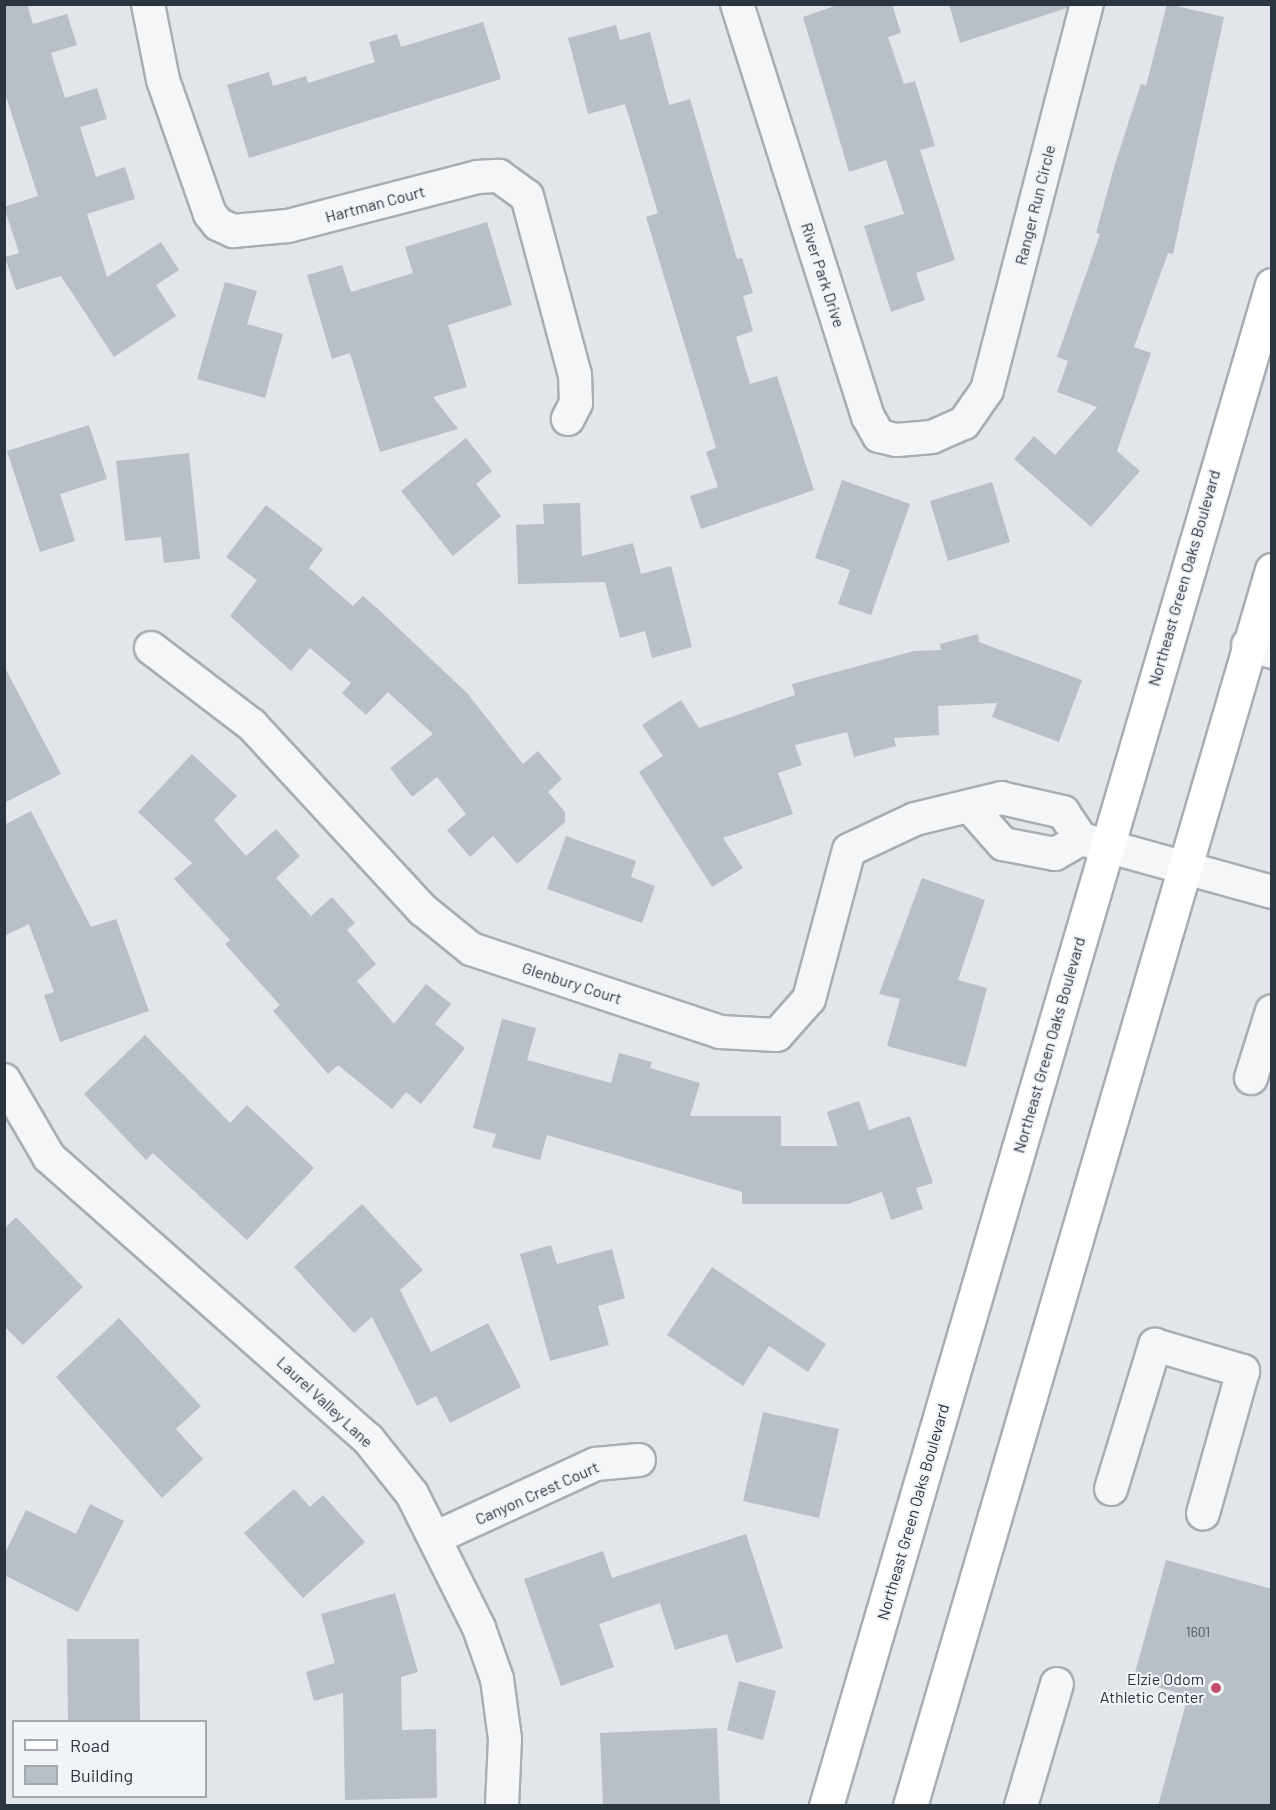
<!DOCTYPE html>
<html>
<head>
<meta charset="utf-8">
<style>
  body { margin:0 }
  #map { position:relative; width:1276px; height:1810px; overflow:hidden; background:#e2e5e9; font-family:Barlow,sans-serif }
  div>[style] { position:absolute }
  .building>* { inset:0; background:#b9bfc6 }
  .roads { filter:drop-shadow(2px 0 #a7adb3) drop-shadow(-2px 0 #a7adb3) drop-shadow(0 2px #a7adb3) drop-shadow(0 -2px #a7adb3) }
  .minor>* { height:32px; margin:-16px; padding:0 16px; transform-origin:16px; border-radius:16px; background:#f4f6f8 }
  .major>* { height:33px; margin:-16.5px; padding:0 16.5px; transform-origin:16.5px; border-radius:16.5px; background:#fff }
  .dots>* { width:16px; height:16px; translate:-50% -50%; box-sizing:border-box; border:3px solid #f1f4f7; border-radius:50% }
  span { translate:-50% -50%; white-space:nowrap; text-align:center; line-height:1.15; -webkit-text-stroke:4.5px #f1f4f7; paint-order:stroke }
  .number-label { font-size:14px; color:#4e5862 }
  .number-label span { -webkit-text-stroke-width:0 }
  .street-label { font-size:16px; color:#2b3540 }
  .poi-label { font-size:16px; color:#2b3540 }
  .right { translate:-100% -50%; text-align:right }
  .frame { position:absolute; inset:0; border:6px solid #2b3540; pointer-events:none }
  .legend { position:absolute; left:12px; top:1720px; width:195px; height:78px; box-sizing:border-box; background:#f1f4f7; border:2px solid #a2a8ae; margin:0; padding:8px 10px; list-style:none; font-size:18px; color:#2b3540 }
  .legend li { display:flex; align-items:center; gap:12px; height:30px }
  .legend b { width:30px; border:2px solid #a2a8ae }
</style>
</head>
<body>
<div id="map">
  <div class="building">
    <i style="clip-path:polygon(4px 4px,27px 4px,33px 24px,67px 14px,77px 45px,51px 53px,65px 98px,97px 88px,107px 119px,80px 127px,96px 177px,125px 167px,135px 199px,87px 214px,107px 277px,161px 242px,179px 270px,156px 285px,176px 316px,114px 357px,61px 276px,16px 290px,5px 257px,19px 253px,4px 207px,38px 196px,4px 90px)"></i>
    <i style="clip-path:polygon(840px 4px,892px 4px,901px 33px,888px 37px,904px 84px,915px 81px,935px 146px,920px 150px,955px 260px,916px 273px,925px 300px,891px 312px,864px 226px,904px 214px,886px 160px,849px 172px,803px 17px)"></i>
    <i style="clip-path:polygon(949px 4px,1067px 4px,1067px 8px,960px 43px)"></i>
    <i style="clip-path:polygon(1167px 4px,1224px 17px,1173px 254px,1168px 253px,1134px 347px,1151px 353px,1117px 451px,1140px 471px,1091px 527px,1014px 459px,1034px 436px,1055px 455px,1097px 407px,1057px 392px,1068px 361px,1057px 357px,1100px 234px,1096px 233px,1115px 164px,1141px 84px,1146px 86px)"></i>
    <i style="clip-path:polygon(483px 22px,501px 79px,249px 158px,227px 85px,269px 72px,273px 86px,306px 76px,308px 83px,375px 62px,369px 42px,397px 34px,401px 47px)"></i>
    <i style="clip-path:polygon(616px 25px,620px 40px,650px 32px,669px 105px,690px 99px,737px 259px,742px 258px,753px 293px,743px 296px,753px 331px,736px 337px,750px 384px,777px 376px,814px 490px,701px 529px,690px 496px,718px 487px,706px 452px,716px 448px,646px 217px,658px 213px,625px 104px,588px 114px,568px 38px)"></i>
    <i style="clip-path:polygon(487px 222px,512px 305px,448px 325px,467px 387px,433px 397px,458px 429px,380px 452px,350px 353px,332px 359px,307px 275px,342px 265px,351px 292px,413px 273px,405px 247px)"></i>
    <i style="clip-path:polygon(225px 282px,257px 291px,247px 324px,283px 334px,265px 398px,197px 379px)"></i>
    <i style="clip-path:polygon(89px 425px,107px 479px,60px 494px,75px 541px,40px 552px,7px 451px)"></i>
    <i style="clip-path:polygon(466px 438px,492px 471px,476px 484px,501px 516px,453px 556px,401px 491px)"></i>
    <i style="clip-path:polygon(189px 453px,200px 559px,164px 563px,161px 537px,125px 541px,116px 461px)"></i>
    <i style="clip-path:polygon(842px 480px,910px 504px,871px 615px,838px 604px,850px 570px,815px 558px)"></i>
    <i style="clip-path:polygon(992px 482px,1010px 542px,948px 561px,930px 501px)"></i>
    <i style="clip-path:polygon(580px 503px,582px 556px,633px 543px,641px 574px,671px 566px,692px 647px,652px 658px,645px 631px,620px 638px,605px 582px,518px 584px,516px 525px,544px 524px,543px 504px)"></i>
    <i style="clip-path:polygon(266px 505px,323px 549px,309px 568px,353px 606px,363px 596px,379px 610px,467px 693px,523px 764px,538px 751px,562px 779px,548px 792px,565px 812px,565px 822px,517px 864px,493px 836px,470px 857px,447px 830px,466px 814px,437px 777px,412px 797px,390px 768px,433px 734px,388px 692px,366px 715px,342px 693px,351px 683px,310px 648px,291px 671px,230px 616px,257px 580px,226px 557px)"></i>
    <i style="clip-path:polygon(978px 634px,979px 642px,1082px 680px,1059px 742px,992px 717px,997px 703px,938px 706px,939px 735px,894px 738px,896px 746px,854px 757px,847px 732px,795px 745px,802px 765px,778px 773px,793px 814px,723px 838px,743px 868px,712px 887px,639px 772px,663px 756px,642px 725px,681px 700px,699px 728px,795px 695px,792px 684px,914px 651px,941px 650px,940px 644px)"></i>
    <i style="clip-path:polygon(4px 666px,61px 774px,4px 803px)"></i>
    <i style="clip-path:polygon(192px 754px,237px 796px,214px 820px,246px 856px,276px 829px,300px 856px,276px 878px,311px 916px,332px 897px,355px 923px,347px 930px,376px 964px,357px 981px,394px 1024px,426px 984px,451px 1004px,435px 1024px,465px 1048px,421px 1104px,406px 1092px,392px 1109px,338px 1065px,328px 1074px,273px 1011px,280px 1005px,225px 944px,230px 940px,174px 879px,192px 863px,138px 812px)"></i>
    <i style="clip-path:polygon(31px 811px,91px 927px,116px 919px,149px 1011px,60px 1042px,44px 995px,54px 992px,29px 924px,4px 936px,4px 825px)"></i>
    <i style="clip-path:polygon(566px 836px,636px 861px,631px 877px,655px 886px,642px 923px,547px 889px)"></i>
    <i style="clip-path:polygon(922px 878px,985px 900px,958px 980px,987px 988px,966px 1067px,887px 1046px,900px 999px,879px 994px)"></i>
    <i style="clip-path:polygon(502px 1019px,536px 1028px,527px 1060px,611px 1083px,619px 1053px,652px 1062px,650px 1068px,700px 1083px,690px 1116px,781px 1116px,781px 1146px,838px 1146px,827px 1112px,859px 1101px,869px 1130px,910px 1116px,933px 1183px,916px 1188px,923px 1209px,891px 1220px,882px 1192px,848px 1204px,742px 1204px,742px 1192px,547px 1135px,540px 1160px,492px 1147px,496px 1134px,473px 1128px)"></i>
    <i style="clip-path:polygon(145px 1035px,230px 1123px,247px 1105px,314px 1168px,247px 1240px,153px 1153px,146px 1160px,84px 1094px)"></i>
    <i style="clip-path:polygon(362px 1204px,423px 1270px,400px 1290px,431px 1352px,488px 1323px,521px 1387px,450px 1423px,436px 1396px,417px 1406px,372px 1317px,354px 1333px,294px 1267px)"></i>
    <i style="clip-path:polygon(16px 1217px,83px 1287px,23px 1345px,4px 1326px,4px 1229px)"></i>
    <i style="clip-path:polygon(551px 1245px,557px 1264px,612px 1249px,625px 1298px,598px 1306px,609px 1345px,550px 1361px,520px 1254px)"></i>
    <i style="clip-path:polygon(712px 1267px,826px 1344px,808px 1372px,769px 1346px,743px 1386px,667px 1335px)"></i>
    <i style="clip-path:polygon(119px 1318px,201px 1406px,176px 1429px,203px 1459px,162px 1498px,56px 1377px)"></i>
    <i style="clip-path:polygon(763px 1412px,839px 1429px,819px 1518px,743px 1501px)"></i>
    <i style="clip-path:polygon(294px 1489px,310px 1507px,323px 1495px,365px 1542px,303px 1598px,244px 1533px)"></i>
    <i style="clip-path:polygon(90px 1504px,124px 1521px,78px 1612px,4px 1575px,4px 1555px,26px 1510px,76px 1534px)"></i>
    <i style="clip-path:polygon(746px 1534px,783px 1648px,736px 1663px,727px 1634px,675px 1650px,660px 1603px,599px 1624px,614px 1667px,561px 1686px,524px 1579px,603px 1551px,612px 1578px)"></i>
    <i style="clip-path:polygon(1166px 1560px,1272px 1589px,1272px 1806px,1158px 1806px,1188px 1696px,1133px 1680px)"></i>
    <i style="clip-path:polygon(395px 1593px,418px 1672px,401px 1677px,402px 1730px,436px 1729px,437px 1798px,345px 1800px,343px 1693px,314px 1701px,306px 1672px,335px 1663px,321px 1614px)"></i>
    <i style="clip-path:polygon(67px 1639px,139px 1639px,140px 1722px,68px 1722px)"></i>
    <i style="clip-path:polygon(739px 1681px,776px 1691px,763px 1740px,727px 1730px)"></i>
    <i style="clip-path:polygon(717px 1728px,720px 1806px,603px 1806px,600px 1733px)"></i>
  </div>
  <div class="roads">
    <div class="minor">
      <i style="left:148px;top:4px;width:77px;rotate:78.8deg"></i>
      <i style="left:163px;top:80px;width:142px;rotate:70.7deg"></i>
      <i style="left:210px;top:214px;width:13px;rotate:51deg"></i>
      <i style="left:218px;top:224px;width:17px;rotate:25deg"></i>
      <i style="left:233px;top:231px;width:55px;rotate:-5.2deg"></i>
      <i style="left:288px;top:226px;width:195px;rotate:-14.5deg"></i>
      <i style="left:477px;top:177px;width:22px;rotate:-3deg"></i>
      <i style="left:499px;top:176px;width:34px;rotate:36deg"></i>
      <i style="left:527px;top:196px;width:185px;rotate:75deg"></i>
      <i style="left:575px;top:375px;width:28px;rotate:88deg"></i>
      <i style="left:576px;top:403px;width:18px;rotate:117deg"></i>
      <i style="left:737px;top:4px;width:433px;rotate:72.4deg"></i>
      <i style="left:868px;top:417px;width:22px;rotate:60deg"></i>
      <i style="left:879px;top:436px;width:18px;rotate:13deg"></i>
      <i style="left:897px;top:440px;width:35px;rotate:-5deg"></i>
      <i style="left:932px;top:437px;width:35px;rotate:-24deg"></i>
      <i style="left:964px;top:423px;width:40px;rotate:-55.1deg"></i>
      <i style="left:987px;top:390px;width:399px;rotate:-75.5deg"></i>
      <i style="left:1248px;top:645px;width:25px;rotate:16deg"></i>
      <i style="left:151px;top:648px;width:127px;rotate:37.3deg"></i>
      <i style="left:252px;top:725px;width:252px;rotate:47.3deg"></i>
      <i style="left:423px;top:910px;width:62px;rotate:39.1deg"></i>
      <i style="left:471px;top:949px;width:262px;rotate:18.4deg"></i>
      <i style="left:720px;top:1032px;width:57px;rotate:3deg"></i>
      <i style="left:777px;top:1035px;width:48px;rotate:-48.4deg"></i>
      <i style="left:809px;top:999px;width:154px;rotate:-75deg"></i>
      <i style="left:849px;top:850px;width:73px;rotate:-25.2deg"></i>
      <i style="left:915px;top:819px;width:89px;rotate:-13.7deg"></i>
      <i style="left:1001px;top:798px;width:64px;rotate:12.7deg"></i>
      <i style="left:1063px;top:812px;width:32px;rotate:56deg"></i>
      <i style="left:1081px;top:839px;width:198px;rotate:15.5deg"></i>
      <i style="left:972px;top:809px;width:47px;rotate:48.5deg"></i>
      <i style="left:1003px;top:844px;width:53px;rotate:10.9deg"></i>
      <i style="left:1055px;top:854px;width:30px;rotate:-30deg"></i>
      <i style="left:1251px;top:1078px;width:70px;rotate:-72.6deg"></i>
      <i style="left:4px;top:1080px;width:89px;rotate:59.7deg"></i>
      <i style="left:49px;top:1157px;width:426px;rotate:41.5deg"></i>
      <i style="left:368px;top:1439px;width:70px;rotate:51.3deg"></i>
      <i style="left:412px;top:1494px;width:150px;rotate:63.4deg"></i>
      <i style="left:479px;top:1628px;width:54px;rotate:70.6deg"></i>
      <i style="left:497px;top:1679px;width:61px;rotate:82.4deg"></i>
      <i style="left:505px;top:1739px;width:67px;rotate:92.6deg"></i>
      <i style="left:1111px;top:1489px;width:151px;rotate:-73deg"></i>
      <i style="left:1155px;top:1345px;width:92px;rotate:16.5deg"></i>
      <i style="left:1243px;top:1371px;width:148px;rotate:105.7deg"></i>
      <i style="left:437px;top:1537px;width:175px;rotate:-24.7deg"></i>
      <i style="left:596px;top:1464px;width:43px;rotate:-5.3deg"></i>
      <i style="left:1021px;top:1806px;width:127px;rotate:-73.6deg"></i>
    </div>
    <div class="major">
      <i style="left:826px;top:1806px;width:1585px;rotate:-73.66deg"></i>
      <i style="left:910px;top:1806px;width:1288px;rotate:-73.68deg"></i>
    </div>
  </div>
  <div class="dots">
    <i style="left:1216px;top:1688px;background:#c64f6d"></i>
  </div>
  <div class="number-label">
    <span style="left:1198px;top:1632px">1601</span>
  </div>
  <div class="street-label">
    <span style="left:375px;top:204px;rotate:-15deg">Hartman Court</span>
    <span style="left:1035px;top:205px;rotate:-76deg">Ranger Run Circle</span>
    <span style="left:823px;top:275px;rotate:72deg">River Park Drive</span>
    <span style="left:1184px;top:578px;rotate:-74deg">Northeast Green Oaks Boulevard</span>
    <span style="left:572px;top:983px;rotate:18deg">Glenbury Court</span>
    <span style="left:1049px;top:1045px;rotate:-74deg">Northeast Green Oaks Boulevard</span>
    <span style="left:325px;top:1402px;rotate:43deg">Laurel Valley Lane</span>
    <span style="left:537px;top:1493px;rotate:-24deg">Canyon Crest Court</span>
    <span style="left:913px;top:1512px;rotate:-74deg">Northeast Green Oaks Boulevard</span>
  </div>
  <div class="poi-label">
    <span class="right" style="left:1204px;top:1688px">Elzie Odom<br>Athletic Center</span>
  </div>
  <div class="frame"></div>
  <ul class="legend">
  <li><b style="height:8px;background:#fff"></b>Road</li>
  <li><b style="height:16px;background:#b9bfc6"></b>Building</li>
  </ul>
</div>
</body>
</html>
